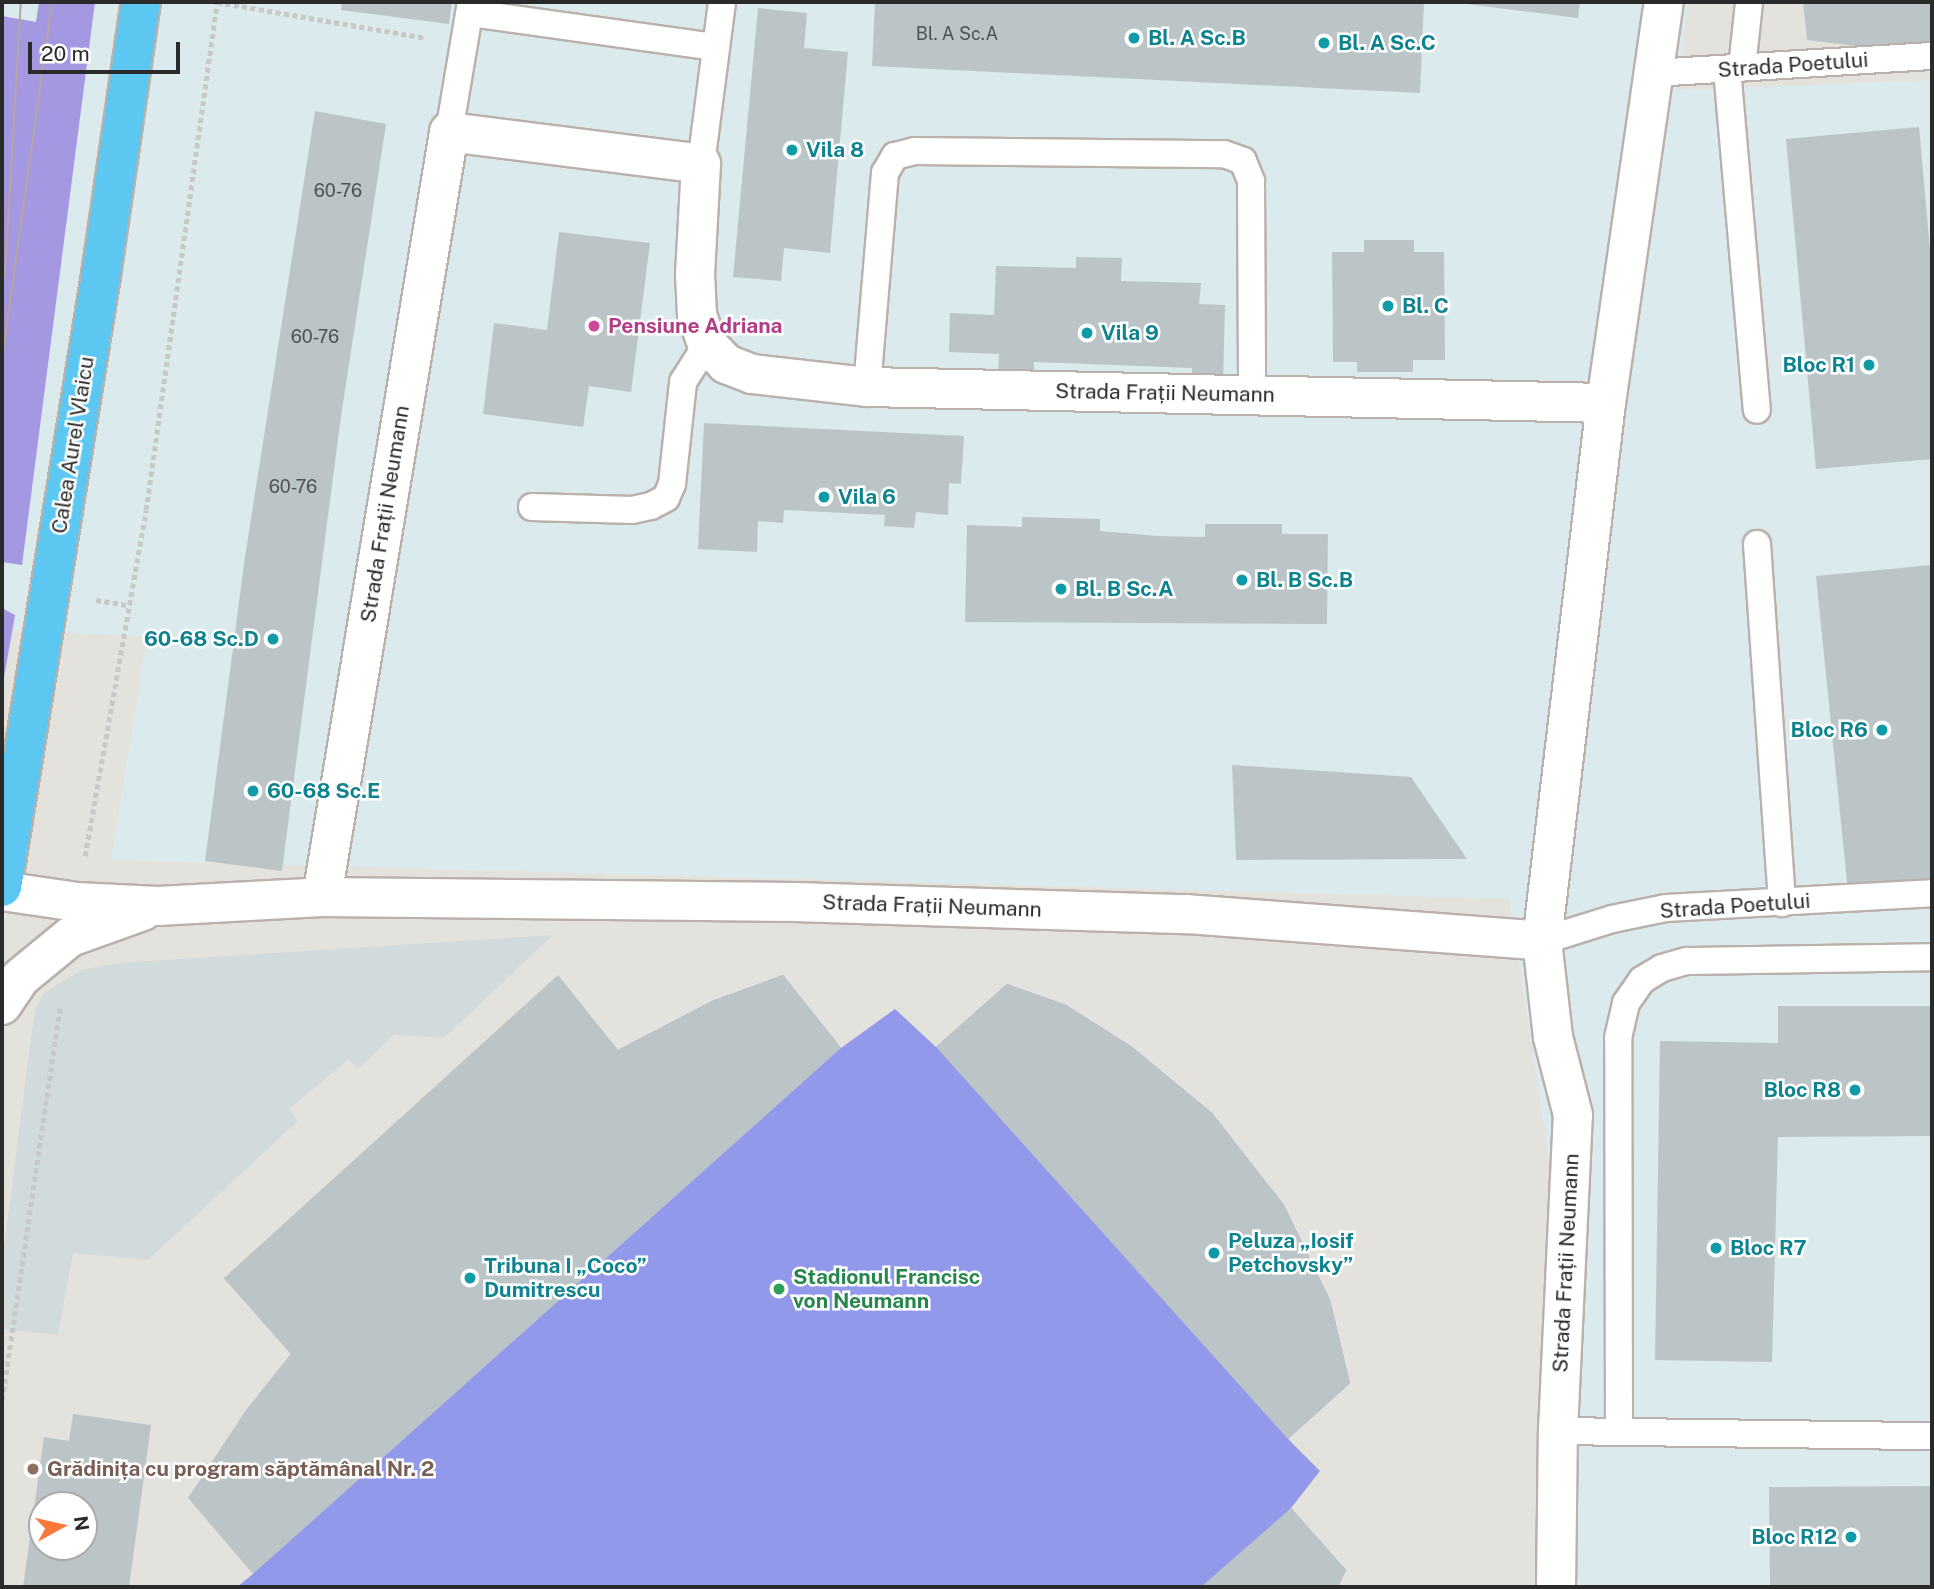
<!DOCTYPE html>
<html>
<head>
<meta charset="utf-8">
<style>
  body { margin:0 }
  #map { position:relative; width:1934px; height:1589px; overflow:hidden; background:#dbeaec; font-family:"Public Sans",sans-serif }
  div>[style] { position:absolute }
  .industrial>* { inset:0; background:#e4e2dc }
  .green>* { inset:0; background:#a598e3 }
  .pitch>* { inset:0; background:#9399ea }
  .plaza>* { inset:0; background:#d2dbdc }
  .building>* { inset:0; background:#bbc5c7 }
  .path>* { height:4.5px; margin-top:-2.25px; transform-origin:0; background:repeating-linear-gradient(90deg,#c8c8c8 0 5px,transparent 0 8.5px) }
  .roads { filter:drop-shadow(2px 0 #bab0ac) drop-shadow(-2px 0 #bab0ac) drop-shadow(0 2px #bab0ac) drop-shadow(0 -2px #bab0ac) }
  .lane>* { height:26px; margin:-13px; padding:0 13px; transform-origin:13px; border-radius:13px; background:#fff }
  .street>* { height:38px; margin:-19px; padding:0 19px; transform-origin:19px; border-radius:19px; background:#fff }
  .primary>* { height:38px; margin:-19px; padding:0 19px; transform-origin:19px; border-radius:19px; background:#5cc7f0 }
  .tram>* { height:2px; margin:-1px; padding:0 1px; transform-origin:1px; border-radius:1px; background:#b4a69e }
  .dots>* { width:19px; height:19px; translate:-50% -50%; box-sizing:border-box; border:4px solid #fff; border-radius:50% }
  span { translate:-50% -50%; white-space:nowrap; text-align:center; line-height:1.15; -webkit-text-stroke:5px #fff; paint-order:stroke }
  .number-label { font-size:18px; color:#4e5151 }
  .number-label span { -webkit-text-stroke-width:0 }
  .culture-label { font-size:21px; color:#0d838f; font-weight:700 }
  .left { translate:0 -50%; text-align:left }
  .right { translate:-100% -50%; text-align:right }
  .street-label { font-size:21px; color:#2a2a2a }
  .hotel-label { font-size:21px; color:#b23c85; font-weight:700 }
  .leisure-label { font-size:21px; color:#27864d; font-weight:700 }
  .education-label { font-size:21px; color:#785e54; font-weight:700 }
  .frame { position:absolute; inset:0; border:4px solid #2a2a2a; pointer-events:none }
  .north { position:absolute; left:28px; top:1491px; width:70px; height:70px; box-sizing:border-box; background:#fff; border:2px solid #aaa; border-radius:50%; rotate:82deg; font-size:19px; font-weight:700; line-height:28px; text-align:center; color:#2a2a2a }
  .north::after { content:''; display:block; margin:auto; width:24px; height:32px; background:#f9793b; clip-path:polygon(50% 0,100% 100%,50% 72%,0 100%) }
  .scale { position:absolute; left:28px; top:42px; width:152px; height:32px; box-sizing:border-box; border:4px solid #2a2a2a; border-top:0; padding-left:9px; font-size:21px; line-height:24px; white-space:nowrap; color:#2a2a2a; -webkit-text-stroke:5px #fff; paint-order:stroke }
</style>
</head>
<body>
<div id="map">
  <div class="industrial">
    <i style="clip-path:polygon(1688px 2px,1932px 2px,1932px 80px,1678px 90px)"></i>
    <i style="clip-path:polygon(evenodd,2px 630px,147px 637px,111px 860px,1509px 899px,1560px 1229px,1558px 1587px,2px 1587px,2px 630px,42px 1505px,84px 1505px,84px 1547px,42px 1547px,42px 1505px)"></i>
  </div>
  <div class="green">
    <i style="clip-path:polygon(39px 2px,95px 2px,22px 565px,2px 562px,2px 16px,36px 22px)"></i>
    <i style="clip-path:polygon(2px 608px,15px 615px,2px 689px)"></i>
  </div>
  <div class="pitch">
    <i style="clip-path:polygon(783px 975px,841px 1048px,895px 1009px,936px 1047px,1007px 984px,1066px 1005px,1132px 1047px,1212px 1113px,1284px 1205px,1330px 1300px,1350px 1383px,1288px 1439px,1320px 1471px,1291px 1508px,1346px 1570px,1338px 1587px,237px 1587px,253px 1574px,244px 1413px,291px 1354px,224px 1278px,618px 1050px,712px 1001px)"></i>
  </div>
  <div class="plaza">
    <i style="clip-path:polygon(553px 935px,444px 1038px,394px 1035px,358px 1069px,349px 1059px,289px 1109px,298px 1121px,148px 1260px,73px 1253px,58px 1335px,2px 1329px,2px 1262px,35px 1008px,45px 992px,81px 970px,118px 963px)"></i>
  </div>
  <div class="building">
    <i style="clip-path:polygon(342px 2px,452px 2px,449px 24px,341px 10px)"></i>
    <i style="clip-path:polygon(875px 2px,1424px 2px,1420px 93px,872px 66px)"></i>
    <i style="clip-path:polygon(1451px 2px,1580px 2px,1578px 18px)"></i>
    <i style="clip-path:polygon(1803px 2px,1932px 2px,1932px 55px,1807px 40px)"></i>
    <i style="clip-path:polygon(758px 8px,807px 13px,804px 48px,848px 52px,830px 253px,784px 248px,781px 281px,733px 277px)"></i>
    <i style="clip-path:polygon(315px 111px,386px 124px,341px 416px,282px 871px,205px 861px,245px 557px)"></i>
    <i style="clip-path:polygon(1919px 127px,1932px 272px,1932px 459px,1816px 469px,1786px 139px)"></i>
    <i style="clip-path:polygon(559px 232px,650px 243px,631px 392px,589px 386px,583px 427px,483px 414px,494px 323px,547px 330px)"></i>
    <i style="clip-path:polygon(1364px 240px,1414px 240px,1414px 252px,1444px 252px,1445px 360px,1413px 360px,1413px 372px,1357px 372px,1357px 362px,1333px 362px,1332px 252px,1364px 252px)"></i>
    <i style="clip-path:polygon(1076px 257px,1122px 258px,1121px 281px,1201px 283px,1199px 304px,1225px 305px,1223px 384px,1192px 383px,1192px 368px,1034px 362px,1034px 379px,998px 377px,999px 354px,949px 352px,950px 313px,994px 315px,996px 266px,1076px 268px)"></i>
    <i style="clip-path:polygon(704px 423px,964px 436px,961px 484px,949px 483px,948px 515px,916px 512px,914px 528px,884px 526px,885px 515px,784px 510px,783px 523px,758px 521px,757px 552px,698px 549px)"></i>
    <i style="clip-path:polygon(1022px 517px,1100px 519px,1100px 531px,1157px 536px,1205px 537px,1205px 524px,1282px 524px,1282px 534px,1328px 534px,1327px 624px,965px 622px,967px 525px,1022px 527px)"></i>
    <i style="clip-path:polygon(1932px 565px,1932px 883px,1848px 892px,1816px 576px)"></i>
    <i style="clip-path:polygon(1232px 765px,1411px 777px,1467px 859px,1236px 860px)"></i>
    <i style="clip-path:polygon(558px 975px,618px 1050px,712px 1001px,783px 975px,841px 1048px,253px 1574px,188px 1498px,244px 1413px,291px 1354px,224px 1278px)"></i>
    <i style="clip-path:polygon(1007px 984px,1066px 1005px,1132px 1047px,1212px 1113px,1284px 1205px,1330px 1300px,1350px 1383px,1288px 1439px,936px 1047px)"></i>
    <i style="clip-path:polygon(1778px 1006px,1932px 1006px,1932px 1136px,1778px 1137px,1772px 1362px,1655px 1360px,1660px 1041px,1778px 1043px)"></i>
    <i style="clip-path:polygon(evenodd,73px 1414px,151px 1425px,129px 1587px,23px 1587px,44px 1437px,69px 1441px,73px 1414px,42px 1505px,84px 1505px,84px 1547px,42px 1547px,42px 1505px)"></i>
    <i style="clip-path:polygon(1932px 1486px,1932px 1587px,1770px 1587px,1769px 1487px)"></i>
    <i style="clip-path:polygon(1291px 1508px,1346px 1570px,1338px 1587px,1201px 1587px)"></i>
  </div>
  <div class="path">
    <i style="left:96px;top:600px;width:33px;rotate:9deg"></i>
    <i style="left:85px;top:856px;width:351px;rotate:-80deg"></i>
    <i style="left:146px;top:510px;width:513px;rotate:-82.04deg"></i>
    <i style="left:217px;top:2px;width:212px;rotate:9.8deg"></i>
    <i style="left:2px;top:1400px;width:398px;rotate:-81.6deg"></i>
  </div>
  <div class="roads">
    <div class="lane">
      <i style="left:470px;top:13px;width:246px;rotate:7.9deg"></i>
      <i style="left:1742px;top:68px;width:66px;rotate:-83.9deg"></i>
      <i style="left:1727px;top:69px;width:342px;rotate:85deg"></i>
      <i style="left:1653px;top:73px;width:280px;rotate:-3.5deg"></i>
      <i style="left:449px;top:132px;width:132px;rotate:-80.4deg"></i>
      <i style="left:701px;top:164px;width:163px;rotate:-82.6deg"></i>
      <i style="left:867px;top:387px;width:215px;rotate:-85.2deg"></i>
      <i style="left:885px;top:173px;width:20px;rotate:-60deg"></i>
      <i style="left:895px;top:156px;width:21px;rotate:-14deg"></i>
      <i style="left:915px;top:151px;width:309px;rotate:0.6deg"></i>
      <i style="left:1224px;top:154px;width:20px;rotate:20deg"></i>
      <i style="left:1243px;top:161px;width:22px;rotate:68deg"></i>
      <i style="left:1251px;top:181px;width:214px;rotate:89.7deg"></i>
      <i style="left:532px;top:507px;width:100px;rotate:1.7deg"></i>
      <i style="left:632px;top:510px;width:19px;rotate:-12deg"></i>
      <i style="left:651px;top:506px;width:17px;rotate:-28deg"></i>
      <i style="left:666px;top:498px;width:15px;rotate:-67deg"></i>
      <i style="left:672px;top:484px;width:103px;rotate:-83.8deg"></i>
      <i style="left:683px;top:382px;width:45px;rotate:-57.7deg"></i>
      <i style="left:1757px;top:544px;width:360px;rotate:86deg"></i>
      <i style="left:1542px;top:941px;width:73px;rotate:-17.4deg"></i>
      <i style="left:1612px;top:919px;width:55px;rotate:-11.5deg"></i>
      <i style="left:1666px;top:908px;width:266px;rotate:-3.2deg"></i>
      <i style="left:1558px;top:1431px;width:374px;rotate:0.8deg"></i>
      <i style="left:1619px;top:1432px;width:394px;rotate:-90.1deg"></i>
      <i style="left:1618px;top:1038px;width:36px;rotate:-77deg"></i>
      <i style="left:1626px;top:1003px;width:28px;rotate:-55deg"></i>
      <i style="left:1642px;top:980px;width:23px;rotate:-31deg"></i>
      <i style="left:1662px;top:968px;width:26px;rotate:-16deg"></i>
      <i style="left:1687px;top:961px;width:245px;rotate:-0.9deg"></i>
    </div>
    <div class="street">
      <i style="left:2px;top:891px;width:76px;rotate:8.3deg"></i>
      <i style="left:77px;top:902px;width:81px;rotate:2.8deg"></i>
      <i style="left:158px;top:906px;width:164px;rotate:-3.1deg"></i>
      <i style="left:322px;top:897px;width:473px;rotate:0.6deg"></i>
      <i style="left:795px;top:902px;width:392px;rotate:1.8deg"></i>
      <i style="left:1187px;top:914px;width:356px;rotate:4.3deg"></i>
      <i style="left:322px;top:897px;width:775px;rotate:-80.57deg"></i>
      <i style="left:449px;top:132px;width:254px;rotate:7.2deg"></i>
      <i style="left:701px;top:164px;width:110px;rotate:93.1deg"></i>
      <i style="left:695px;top:274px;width:41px;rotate:87.2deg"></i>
      <i style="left:697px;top:315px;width:31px;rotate:71deg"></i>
      <i style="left:707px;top:344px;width:28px;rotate:46deg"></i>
      <i style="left:726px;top:364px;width:28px;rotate:21deg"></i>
      <i style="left:752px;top:374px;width:116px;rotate:6.4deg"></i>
      <i style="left:867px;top:387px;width:739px;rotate:1.24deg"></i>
      <i style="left:2px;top:1005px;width:32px;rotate:-56deg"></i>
      <i style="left:20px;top:978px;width:65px;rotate:-39.4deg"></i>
      <i style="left:70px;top:937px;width:77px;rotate:-19.6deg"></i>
      <i style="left:1556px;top:1587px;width:156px;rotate:-89.3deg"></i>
      <i style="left:1558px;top:1431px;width:316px;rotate:-87.3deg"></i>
      <i style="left:1573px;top:1115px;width:81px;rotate:-104.4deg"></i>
      <i style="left:1553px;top:1037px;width:97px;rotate:-96.5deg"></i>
      <i style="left:1542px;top:941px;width:542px;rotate:-83.22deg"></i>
      <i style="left:1606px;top:403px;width:405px;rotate:-81.8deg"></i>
    </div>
    <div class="primary">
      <i style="left:2px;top:887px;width:620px;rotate:-80.81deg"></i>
      <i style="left:101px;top:275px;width:276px;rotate:-81.7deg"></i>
    </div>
  </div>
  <div class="tram">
    <i style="left:5px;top:276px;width:274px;rotate:-86.7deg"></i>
    <i style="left:2px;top:359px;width:360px;rotate:-82deg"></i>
  </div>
  <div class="dots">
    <i style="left:1134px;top:38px;background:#0f9aa8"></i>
    <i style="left:1324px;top:43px;background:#0f9aa8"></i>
    <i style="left:792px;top:150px;background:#0f9aa8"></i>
    <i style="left:1388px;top:306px;background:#0f9aa8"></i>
    <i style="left:594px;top:326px;background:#d1479c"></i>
    <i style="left:1087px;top:333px;background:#0f9aa8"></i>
    <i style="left:1869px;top:365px;background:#0f9aa8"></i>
    <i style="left:824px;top:497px;background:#0f9aa8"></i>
    <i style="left:1242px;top:580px;background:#0f9aa8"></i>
    <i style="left:1061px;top:589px;background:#0f9aa8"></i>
    <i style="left:273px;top:639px;background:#0f9aa8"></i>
    <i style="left:1882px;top:730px;background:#0f9aa8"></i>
    <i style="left:253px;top:791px;background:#0f9aa8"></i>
    <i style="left:1855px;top:1090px;background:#0f9aa8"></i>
    <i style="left:1716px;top:1248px;background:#0f9aa8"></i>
    <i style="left:1214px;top:1253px;background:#0f9aa8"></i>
    <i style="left:470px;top:1278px;background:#0f9aa8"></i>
    <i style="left:779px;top:1289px;background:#2e9e5b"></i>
    <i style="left:33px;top:1469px;background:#8d6e63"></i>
    <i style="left:1851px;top:1537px;background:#0f9aa8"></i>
  </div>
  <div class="number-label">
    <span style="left:957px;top:34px">Bl. A Sc.A</span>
    <span style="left:338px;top:191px">60-76</span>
    <span style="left:315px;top:337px">60-76</span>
    <span style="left:293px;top:487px">60-76</span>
  </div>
  <div class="culture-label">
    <span class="left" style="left:1148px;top:38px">Bl. A Sc.B</span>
    <span class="left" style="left:1338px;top:43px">Bl. A Sc.C</span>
    <span class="left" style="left:806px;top:150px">Vila 8</span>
    <span class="left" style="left:1402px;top:306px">Bl. C</span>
    <span class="left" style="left:1101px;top:333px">Vila 9</span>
    <span class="right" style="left:1855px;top:365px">Bloc R1</span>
    <span class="left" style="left:838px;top:497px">Vila 6</span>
    <span class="left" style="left:1256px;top:580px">Bl. B Sc.B</span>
    <span class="left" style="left:1075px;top:589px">Bl. B Sc.A</span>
    <span class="right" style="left:259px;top:639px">60-68 Sc.D</span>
    <span class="right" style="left:1868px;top:730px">Bloc R6</span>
    <span class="left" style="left:267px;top:791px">60-68 Sc.E</span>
    <span class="right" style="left:1841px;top:1090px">Bloc R8</span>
    <span class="left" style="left:1228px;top:1253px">Peluza „Iosif<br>Petchovsky”</span>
    <span class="left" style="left:1730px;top:1248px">Bloc R7</span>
    <span class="left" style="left:484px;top:1278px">Tribuna I „Coco”<br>Dumitrescu</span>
    <span class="right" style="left:1837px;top:1537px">Bloc R12</span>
  </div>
  <div class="street-label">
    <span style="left:1793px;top:65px;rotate:-4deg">Strada Poetului</span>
    <span style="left:1165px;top:393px;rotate:1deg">Strada Frații Neumann</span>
    <span style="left:73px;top:445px;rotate:-81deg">Calea Aurel Vlaicu</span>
    <span style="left:385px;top:514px;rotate:-81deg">Strada Frații Neumann</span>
    <span style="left:932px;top:906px;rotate:2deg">Strada Frații Neumann</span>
    <span style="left:1735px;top:906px;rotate:-4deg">Strada Poetului</span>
    <span style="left:1566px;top:1263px;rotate:-87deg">Strada Frații Neumann</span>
  </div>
  <div class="hotel-label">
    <span class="left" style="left:608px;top:326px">Pensiune Adriana</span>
  </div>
  <div class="leisure-label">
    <span class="left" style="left:793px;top:1289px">Stadionul Francisc<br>von Neumann</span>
  </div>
  <div class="education-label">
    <span class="left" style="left:47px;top:1469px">Grădinița cu program săptămânal Nr. 2</span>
  </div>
  <div class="frame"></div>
  <div class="north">N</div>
  <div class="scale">20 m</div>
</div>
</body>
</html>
